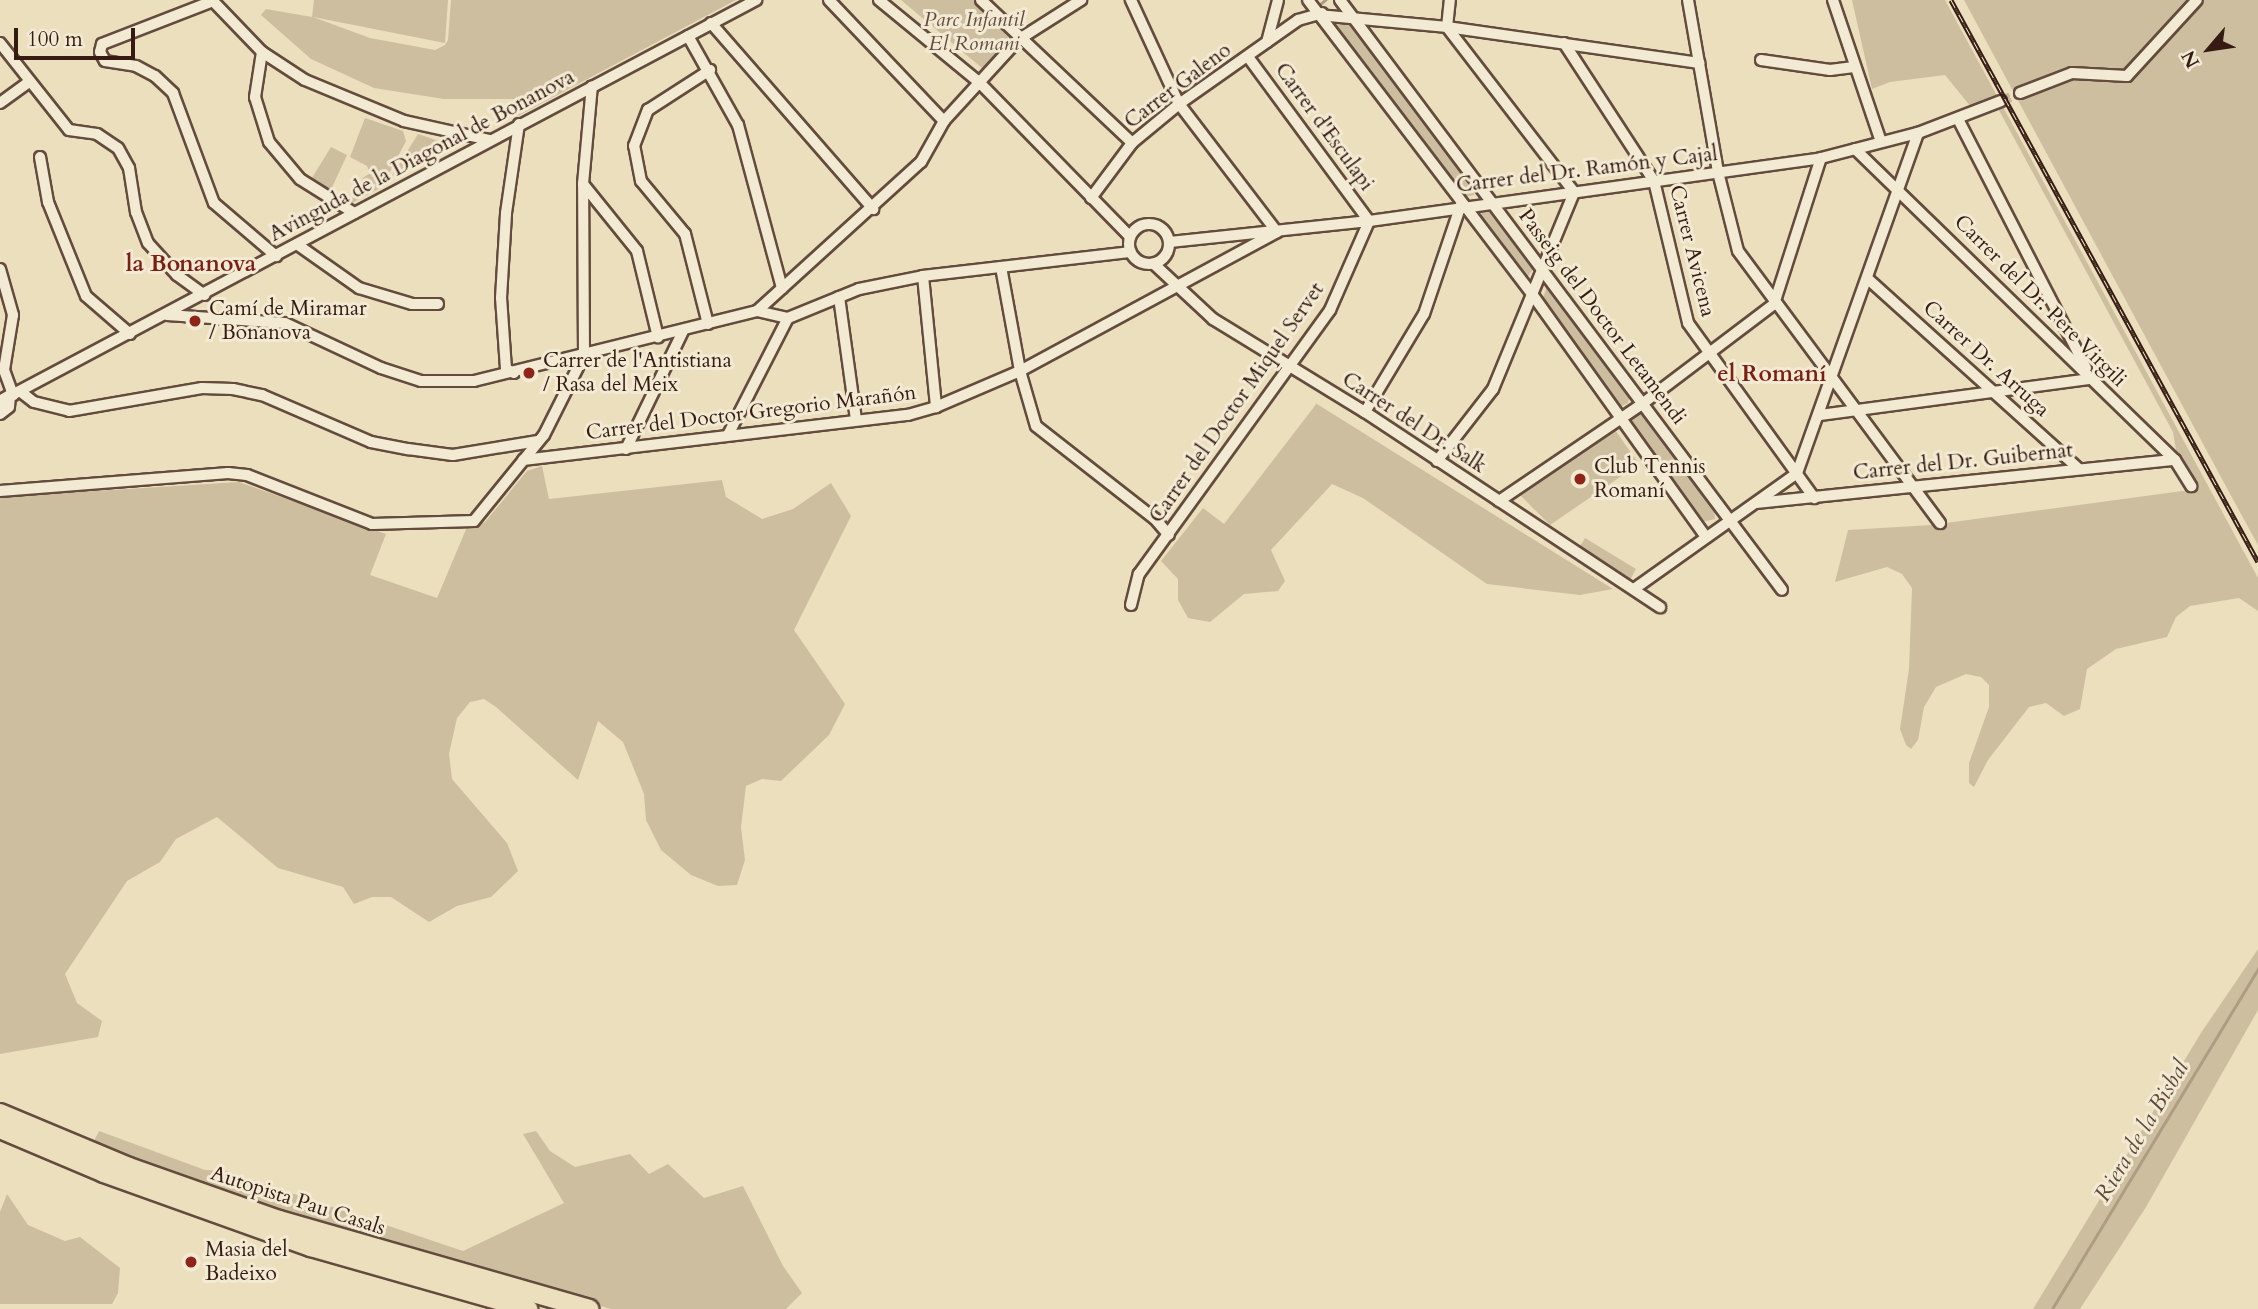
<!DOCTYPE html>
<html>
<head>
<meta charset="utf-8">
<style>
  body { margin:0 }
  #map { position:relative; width:2258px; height:1309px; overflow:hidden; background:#ecdfbd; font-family:Cardo,serif }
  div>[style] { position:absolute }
  .green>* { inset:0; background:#cdbea0 }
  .stream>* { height:2.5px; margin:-1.25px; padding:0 1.25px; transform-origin:1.25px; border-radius:1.25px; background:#ae9c83 }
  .minor-tunnel>* { height:10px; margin-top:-5px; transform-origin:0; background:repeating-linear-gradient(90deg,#c7b89b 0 10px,transparent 0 15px) }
  .roads { filter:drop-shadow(2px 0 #634c3d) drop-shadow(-2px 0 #634c3d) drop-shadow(0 2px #634c3d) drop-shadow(0 -2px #634c3d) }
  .minor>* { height:10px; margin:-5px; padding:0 5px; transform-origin:5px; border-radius:5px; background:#f3ead4 }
  .minor>.ring { margin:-5px; padding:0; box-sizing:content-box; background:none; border:10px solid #f3ead4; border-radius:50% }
  .tertiary>* { height:12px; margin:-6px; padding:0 6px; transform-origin:6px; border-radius:6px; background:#f3ead4 }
  .motorway>* { height:18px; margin:-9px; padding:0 9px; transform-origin:9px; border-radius:9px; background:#ecdfbd }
  .rail>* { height:5px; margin-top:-2.5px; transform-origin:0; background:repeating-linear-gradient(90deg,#f3ead4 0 8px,#351b12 0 16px); box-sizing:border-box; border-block:2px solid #351b12 }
  .dots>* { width:19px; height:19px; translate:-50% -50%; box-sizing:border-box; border:4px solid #f3ead4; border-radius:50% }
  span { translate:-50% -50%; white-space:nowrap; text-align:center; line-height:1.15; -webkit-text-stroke:6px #f3ead4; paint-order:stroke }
  .park-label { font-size:21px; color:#634c3d; font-style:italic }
  .street-label { font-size:21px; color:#351b12 }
  .poi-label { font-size:21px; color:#351b12 }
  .left { translate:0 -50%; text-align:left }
  .neighbourhood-label { font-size:23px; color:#7a1f14; font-weight:700 }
  .water-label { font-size:23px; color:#5f483a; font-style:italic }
  .north { position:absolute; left:2174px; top:14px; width:70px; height:70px; -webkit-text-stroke:5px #f3ead4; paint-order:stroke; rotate:241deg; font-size:19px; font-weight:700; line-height:28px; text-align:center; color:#351b12 }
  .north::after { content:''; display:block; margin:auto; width:24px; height:32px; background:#351b12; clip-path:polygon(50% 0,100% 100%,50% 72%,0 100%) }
  .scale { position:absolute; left:14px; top:28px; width:121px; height:32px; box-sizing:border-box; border:4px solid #351b12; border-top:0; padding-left:9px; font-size:21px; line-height:24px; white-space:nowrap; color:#351b12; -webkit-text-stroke:5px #f3ead4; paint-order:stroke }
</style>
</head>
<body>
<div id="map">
  <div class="green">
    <i style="clip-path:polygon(314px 0,448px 0,445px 43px,313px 17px,370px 38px,435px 50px,445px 45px,448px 40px,451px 0,736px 0,516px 117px,525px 106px,517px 99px,444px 99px,374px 88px,311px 59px,261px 15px,266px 9px,312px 17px)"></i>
    <i style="clip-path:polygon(901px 0,974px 0,1010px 39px,982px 68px)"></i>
    <i style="clip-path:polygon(1852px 0,1945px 0,2258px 578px,2258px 611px,2239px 598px,2190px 606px,2176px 617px,2167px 637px,2116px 649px,2087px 669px,2080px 709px,2064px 716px,2046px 703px,2029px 707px,1988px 760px,1974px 787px,1969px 783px,1969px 763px,1989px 707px,1989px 685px,1981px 677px,1966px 674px,1936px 687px,1924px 707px,1918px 740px,1911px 749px,1906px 745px,1900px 729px,1909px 669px,1912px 588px,1902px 574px,1887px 567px,1835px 582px,1848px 530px,1931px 525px,2197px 489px,2176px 450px,2173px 432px,1994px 101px,1971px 107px,1945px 75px,1890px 82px,1872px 89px)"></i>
    <i style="clip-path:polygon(1964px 0,2258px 0,2258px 545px,2236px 505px)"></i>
    <i style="clip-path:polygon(1335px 22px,1353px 25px,1473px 184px,1474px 195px,1463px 197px,1334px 27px)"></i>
    <i style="clip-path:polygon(365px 118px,403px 131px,406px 141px,382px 187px,350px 204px,340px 199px,342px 195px,354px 198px,363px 178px,370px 173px,367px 166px,350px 157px)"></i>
    <i style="clip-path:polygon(418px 134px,457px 147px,409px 166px,388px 182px)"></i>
    <i style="clip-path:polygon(331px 147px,347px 155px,329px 194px,310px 181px)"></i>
    <i style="clip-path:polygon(1488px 211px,1534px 267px,1526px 280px,1476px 215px)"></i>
    <i style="clip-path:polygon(1548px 283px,1630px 394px,1628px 403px,1618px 408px,1541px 304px)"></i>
    <i style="clip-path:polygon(1317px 403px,1317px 404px,1613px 589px,1580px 595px,1487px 584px,1363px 498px,1332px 484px,1271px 550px,1285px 581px,1278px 591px,1244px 594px,1210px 622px,1188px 618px,1178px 600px,1178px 579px,1161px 561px,1203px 508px,1224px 524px)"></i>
    <i style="clip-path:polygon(1643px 411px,1714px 509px,1715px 519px,1702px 522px,1631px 425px,1631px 417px)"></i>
    <i style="clip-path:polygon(1613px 427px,1639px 464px,1550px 525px,1520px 495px)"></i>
    <i style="clip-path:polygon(542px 466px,549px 499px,722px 480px,726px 497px,762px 519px,793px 509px,831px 483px,851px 516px,794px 630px,845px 704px,829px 735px,781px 781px,762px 779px,746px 786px,741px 827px,745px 860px,737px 885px,718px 886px,691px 875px,661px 850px,646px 820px,644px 794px,623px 742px,598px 721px,578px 780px,496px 707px,484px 699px,470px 702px,457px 718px,449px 754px,452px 779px,507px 843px,518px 871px,491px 897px,457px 906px,429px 922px,391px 897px,372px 897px,354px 904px,343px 887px,278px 868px,217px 817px,176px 839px,160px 862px,127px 881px,65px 974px,77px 1003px,102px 1021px,98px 1037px,0 1054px,0 497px,239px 482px,386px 534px,370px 575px,437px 598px,467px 527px,485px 522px,527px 471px)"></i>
    <i style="clip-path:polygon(1585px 538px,1636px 569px,1630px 580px,1579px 548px)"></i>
    <i style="clip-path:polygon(2258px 949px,2258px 1010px,2146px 1207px,2080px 1309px,2033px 1309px,2201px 1033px)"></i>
    <i style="clip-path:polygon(99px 1131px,205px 1170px,226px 1171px,463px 1251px,564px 1203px,523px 1134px,536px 1131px,550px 1151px,575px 1167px,630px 1154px,649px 1174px,668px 1164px,704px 1198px,743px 1186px,783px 1266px,802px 1293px,786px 1309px,611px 1309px,263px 1208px,92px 1145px)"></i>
    <i style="clip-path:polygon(7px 1194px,28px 1225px,65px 1241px,80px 1237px,120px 1268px,118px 1293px,112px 1304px,0 1304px,0 1212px)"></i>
  </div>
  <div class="stream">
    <i style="left:1317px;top:7px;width:11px;rotate:-41deg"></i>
    <i style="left:2052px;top:1309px;width:398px;rotate:-58.8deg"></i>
  </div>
  <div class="minor-tunnel">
    <i style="left:2001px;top:101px;width:21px;rotate:-23deg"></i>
  </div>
  <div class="roads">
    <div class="minor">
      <i style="left:212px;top:0;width:72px;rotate:46.1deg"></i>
      <i style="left:262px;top:52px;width:51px;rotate:33.1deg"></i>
      <i style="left:305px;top:80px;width:107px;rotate:22.5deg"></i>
      <i style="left:404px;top:121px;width:87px;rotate:12.6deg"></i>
      <i style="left:829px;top:0;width:167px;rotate:46.5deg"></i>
      <i style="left:879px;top:0;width:129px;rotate:39.4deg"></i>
      <i style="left:979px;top:82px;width:216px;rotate:45.7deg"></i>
      <i style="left:981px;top:0;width:208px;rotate:43.4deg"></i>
      <i style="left:1308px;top:0;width:370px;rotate:52.7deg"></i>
      <i style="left:1532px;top:294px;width:299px;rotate:54.4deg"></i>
      <i style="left:1340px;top:0;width:737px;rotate:53.16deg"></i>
      <i style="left:1688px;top:0;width:175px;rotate:80.1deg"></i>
      <i style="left:1718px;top:172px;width:81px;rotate:75.8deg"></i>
      <i style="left:1738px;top:251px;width:339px;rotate:53.4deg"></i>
      <i style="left:1833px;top:0;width:150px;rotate:71.3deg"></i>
      <i style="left:213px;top:1px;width:119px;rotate:158.8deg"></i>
      <i style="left:102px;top:44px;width:8px;rotate:104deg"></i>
      <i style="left:100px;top:52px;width:10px;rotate:61deg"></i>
      <i style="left:105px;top:61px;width:31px;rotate:9deg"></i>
      <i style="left:136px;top:66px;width:21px;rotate:28deg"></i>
      <i style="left:155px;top:76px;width:25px;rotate:43deg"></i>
      <i style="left:173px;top:93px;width:117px;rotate:69.6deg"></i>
      <i style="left:214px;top:203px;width:82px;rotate:40.5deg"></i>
      <i style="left:1318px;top:15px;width:130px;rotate:5.3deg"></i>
      <i style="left:1447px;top:27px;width:255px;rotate:8.1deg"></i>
      <i style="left:711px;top:23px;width:247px;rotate:48.9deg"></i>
      <i style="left:688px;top:36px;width:102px;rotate:60.7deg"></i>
      <i style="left:738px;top:125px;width:169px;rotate:74.9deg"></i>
      <i style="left:1267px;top:42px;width:43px;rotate:-75.3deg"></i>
      <i style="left:0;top:43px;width:111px;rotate:51.6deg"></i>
      <i style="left:69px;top:130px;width:28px;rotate:8deg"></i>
      <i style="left:97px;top:134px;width:25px;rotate:34deg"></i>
      <i style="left:118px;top:148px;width:23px;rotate:61deg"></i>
      <i style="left:129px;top:168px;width:45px;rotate:81deg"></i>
      <i style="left:136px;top:212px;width:33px;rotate:69deg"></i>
      <i style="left:148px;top:243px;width:43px;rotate:47.8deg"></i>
      <i style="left:177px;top:275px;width:34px;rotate:36deg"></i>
      <i style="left:1564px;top:43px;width:165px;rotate:56.9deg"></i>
      <i style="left:1654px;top:181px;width:146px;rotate:76.5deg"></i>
      <i style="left:1688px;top:323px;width:216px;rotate:54.2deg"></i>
      <i style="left:262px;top:52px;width:46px;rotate:98.8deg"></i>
      <i style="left:255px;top:97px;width:47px;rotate:72.7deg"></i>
      <i style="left:269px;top:142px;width:48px;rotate:50deg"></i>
      <i style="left:300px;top:179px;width:64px;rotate:32.2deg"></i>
      <i style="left:1761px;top:60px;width:70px;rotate:8.2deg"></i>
      <i style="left:1830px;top:70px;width:24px;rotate:-7deg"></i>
      <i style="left:2020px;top:93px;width:56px;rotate:-21deg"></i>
      <i style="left:2072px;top:73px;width:55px;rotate:3.1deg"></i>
      <i style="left:2127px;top:76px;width:103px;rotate:-47.4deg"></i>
      <i style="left:0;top:103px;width:36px;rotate:-36deg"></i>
      <i style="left:1958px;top:119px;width:280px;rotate:62.8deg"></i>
      <i style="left:1855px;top:149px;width:446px;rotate:44.2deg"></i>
      <i style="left:2175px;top:460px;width:31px;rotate:58deg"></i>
      <i style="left:40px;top:157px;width:46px;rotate:79.9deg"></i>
      <i style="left:48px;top:202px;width:101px;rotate:68deg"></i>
      <i style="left:86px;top:296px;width:58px;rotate:40.8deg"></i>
      <i style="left:583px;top:184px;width:86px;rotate:51.1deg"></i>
      <i style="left:637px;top:251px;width:89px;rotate:76.3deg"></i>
      <i style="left:1091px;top:198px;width:69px;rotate:-53.3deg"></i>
      <i style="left:1132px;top:143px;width:61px;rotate:-39.7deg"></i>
      <i style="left:1179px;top:104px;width:146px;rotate:-35.2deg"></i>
      <i style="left:1298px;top:20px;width:25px;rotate:-16deg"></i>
      <i class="ring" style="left:1129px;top:224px;width:30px;height:30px"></i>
      <i style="left:1170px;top:242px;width:200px;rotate:-6deg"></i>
      <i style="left:1369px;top:221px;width:456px;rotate:-7.9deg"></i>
      <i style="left:1821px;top:158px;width:100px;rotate:-14.5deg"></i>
      <i style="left:1918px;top:133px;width:89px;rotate:-21.1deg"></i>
      <i style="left:298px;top:245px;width:75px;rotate:35.2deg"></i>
      <i style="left:359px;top:288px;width:55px;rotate:16.8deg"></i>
      <i style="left:412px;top:304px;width:26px"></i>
      <i style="left:1154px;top:264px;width:81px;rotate:43deg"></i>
      <i style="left:1213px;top:319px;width:178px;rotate:31.5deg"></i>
      <i style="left:1365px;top:412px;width:354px;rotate:33.5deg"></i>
      <i style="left:1001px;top:267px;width:106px;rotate:79.6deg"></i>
      <i style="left:1020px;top:371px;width:57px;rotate:73.8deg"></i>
      <i style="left:1036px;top:426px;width:151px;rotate:38deg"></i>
      <i style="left:1155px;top:519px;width:21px;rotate:49deg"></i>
      <i style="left:0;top:269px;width:48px;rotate:74.2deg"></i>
      <i style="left:13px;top:315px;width:56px;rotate:99.3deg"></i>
      <i style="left:4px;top:370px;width:27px;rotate:70deg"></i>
      <i style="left:923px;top:276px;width:132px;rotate:84.3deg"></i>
      <i style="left:1868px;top:279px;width:283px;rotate:42deg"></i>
      <i style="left:839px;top:297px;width:124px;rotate:82.1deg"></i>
      <i style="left:757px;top:311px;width:222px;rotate:-42.3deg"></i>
      <i style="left:921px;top:162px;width:47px;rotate:-60.7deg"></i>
      <i style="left:944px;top:121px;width:110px;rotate:-47.6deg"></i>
      <i style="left:1018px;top:40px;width:75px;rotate:-32.4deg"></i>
      <i style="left:167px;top:315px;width:118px;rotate:3.9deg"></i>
      <i style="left:285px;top:323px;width:106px;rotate:25.1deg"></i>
      <i style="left:381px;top:368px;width:42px;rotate:18deg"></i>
      <i style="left:421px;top:381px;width:53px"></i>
      <i style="left:474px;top:381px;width:292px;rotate:-13.9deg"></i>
      <i style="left:757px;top:311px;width:32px;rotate:13deg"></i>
      <i style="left:788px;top:318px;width:77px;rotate:-22.2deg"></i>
      <i style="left:859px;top:289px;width:65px;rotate:-11.5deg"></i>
      <i style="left:923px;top:276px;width:209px;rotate:-6.6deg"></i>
      <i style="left:708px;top:324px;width:93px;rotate:-104.3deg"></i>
      <i style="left:685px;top:234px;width:69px;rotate:-129.7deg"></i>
      <i style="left:641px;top:181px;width:36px;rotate:-101deg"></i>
      <i style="left:634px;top:146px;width:39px;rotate:-69deg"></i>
      <i style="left:648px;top:110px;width:74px;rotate:-32.8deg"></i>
      <i style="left:514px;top:373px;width:9px;rotate:-153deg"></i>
      <i style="left:506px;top:369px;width:71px;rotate:-94deg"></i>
      <i style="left:501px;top:298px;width:85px;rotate:-86.6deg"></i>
      <i style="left:506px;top:213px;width:90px;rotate:-81.7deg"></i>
      <i style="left:21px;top:392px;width:16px;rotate:38deg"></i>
      <i style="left:34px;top:402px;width:36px;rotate:14deg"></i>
      <i style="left:69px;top:411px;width:135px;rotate:-9.8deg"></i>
      <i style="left:202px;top:388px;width:31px;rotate:2deg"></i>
      <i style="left:233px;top:389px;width:30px;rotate:12deg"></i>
      <i style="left:262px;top:395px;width:119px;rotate:23.3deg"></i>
      <i style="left:371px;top:442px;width:38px;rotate:11deg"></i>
      <i style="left:408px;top:449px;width:45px;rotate:7.6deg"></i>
      <i style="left:453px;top:455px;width:86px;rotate:-9.4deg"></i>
      <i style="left:1365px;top:412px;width:114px;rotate:-59deg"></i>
      <i style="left:1424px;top:314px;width:115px;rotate:-71.3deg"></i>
      <i style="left:0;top:414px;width:11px;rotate:-38deg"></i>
      <i style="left:9px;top:407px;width:11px;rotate:-85deg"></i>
      <i style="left:10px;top:396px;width:845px;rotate:-27.96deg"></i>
      <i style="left:1820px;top:415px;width:273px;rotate:-7.6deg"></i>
      <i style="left:728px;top:435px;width:131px;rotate:-62.9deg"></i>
      <i style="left:626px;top:449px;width:131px;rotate:-64.2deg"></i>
      <i style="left:523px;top:460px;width:388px;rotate:-6.7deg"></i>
      <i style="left:908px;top:415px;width:29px;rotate:-16deg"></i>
      <i style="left:936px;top:407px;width:91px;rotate:-23.2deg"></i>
      <i style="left:1020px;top:371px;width:292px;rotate:-28.4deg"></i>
      <i style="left:1277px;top:232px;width:161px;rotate:-127.4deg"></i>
      <i style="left:1179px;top:104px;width:115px;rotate:-114.8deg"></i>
      <i style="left:1437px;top:461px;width:91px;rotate:-52.1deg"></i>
      <i style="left:1493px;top:389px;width:213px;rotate:-67.6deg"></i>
      <i style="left:1574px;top:192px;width:208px;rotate:-127.6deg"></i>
      <i style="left:1447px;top:27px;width:27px;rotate:-84deg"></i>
      <i style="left:0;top:491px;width:229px;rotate:-4.5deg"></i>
      <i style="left:228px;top:473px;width:19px;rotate:6deg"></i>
      <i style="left:247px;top:475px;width:134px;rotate:21.4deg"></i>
      <i style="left:372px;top:524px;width:102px;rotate:-1.7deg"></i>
      <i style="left:474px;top:521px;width:111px;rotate:-50.9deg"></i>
      <i style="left:544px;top:435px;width:89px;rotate:-63.4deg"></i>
      <i style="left:584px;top:355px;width:171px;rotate:-90.3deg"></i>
      <i style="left:583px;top:184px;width:98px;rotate:-84.8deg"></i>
      <i style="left:1499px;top:501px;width:173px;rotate:-34.1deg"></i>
      <i style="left:1642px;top:404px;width:166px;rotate:-37.1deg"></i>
      <i style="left:1774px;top:304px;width:153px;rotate:-72.2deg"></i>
      <i style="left:1756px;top:503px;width:421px;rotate:-5.9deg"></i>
      <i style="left:1634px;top:589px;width:200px;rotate:-35.4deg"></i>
      <i style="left:1797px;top:473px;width:361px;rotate:-70.4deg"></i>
      <i style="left:1131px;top:605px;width:32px;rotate:-76deg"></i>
      <i style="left:1139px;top:574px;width:326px;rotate:-54.1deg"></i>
      <i style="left:1330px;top:310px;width:97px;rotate:-66.3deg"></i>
      <i style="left:1369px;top:221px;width:204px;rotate:-126.4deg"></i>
    </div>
    <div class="tertiary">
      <i style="left:0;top:402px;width:12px;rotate:-31deg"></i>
    </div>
    <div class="motorway">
      <i style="left:0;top:1113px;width:140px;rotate:22.7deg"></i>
      <i style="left:129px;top:1167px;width:159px;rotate:19.5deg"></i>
      <i style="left:279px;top:1220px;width:323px;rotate:16deg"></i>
      <i style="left:0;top:1129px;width:113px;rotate:22.9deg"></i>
      <i style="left:104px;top:1173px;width:220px;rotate:19.7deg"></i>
      <i style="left:311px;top:1247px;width:226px;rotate:15.9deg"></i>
    </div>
  </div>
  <div class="rail">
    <i style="left:1951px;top:0;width:640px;rotate:61.35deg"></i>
  </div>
  <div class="dots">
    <i style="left:195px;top:321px;background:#8f2418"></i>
    <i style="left:529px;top:373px;background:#8f2418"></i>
    <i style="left:1580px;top:479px;background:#8f2418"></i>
    <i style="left:191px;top:1262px;background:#8f2418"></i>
  </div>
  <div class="park-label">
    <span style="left:974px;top:32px">Parc Infantil<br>El Romani</span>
  </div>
  <div class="street-label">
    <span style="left:1178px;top:86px;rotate:-37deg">Carrer Galeno</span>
    <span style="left:1324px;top:127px;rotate:54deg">Carrer d'Esculapi</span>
    <span style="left:422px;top:156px;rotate:-28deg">Avinguda de la Diagonal de Bonanova</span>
    <span style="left:1587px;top:170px;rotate:-7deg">Carrer del Dr. Ramón y Cajal</span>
    <span style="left:1692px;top:251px;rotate:76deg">Carrer Avicena</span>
    <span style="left:2040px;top:301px;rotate:45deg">Carrer del Dr. Pere Virgili</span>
    <span style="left:1602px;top:317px;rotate:53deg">Passeig del Doctor Letamendi</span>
    <span style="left:1986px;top:359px;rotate:42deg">Carrer Dr. Arruga</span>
    <span style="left:1237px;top:403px;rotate:-55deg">Carrer del Doctor Miquel Servet</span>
    <span style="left:751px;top:413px;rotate:-7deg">Carrer del Doctor Gregorio Marañón</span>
    <span style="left:1414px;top:423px;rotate:33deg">Carrer del Dr. Salk</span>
    <span style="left:1963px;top:462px;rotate:-6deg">Carrer del Dr. Guibernat</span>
    <span style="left:298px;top:1201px;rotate:18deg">Autopista Pau Casals</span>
  </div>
  <div class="poi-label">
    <span class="left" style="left:209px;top:321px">Camí de Miramar<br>/ Bonanova</span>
    <span class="left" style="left:543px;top:373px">Carrer de l'Antistiana<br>/ Rasa del Meix</span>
    <span class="left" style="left:1594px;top:479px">Club Tennis<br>Romaní</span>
    <span class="left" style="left:205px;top:1262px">Masia del<br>Badeixo</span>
  </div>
  <div class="neighbourhood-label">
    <span style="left:191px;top:264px">la Bonanova</span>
    <span style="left:1772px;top:374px">el Romaní</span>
  </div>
  <div class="water-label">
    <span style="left:2142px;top:1131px;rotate:-59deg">Riera de la Bisbal</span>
  </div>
  <div class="north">N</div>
  <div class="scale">100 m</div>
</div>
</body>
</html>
